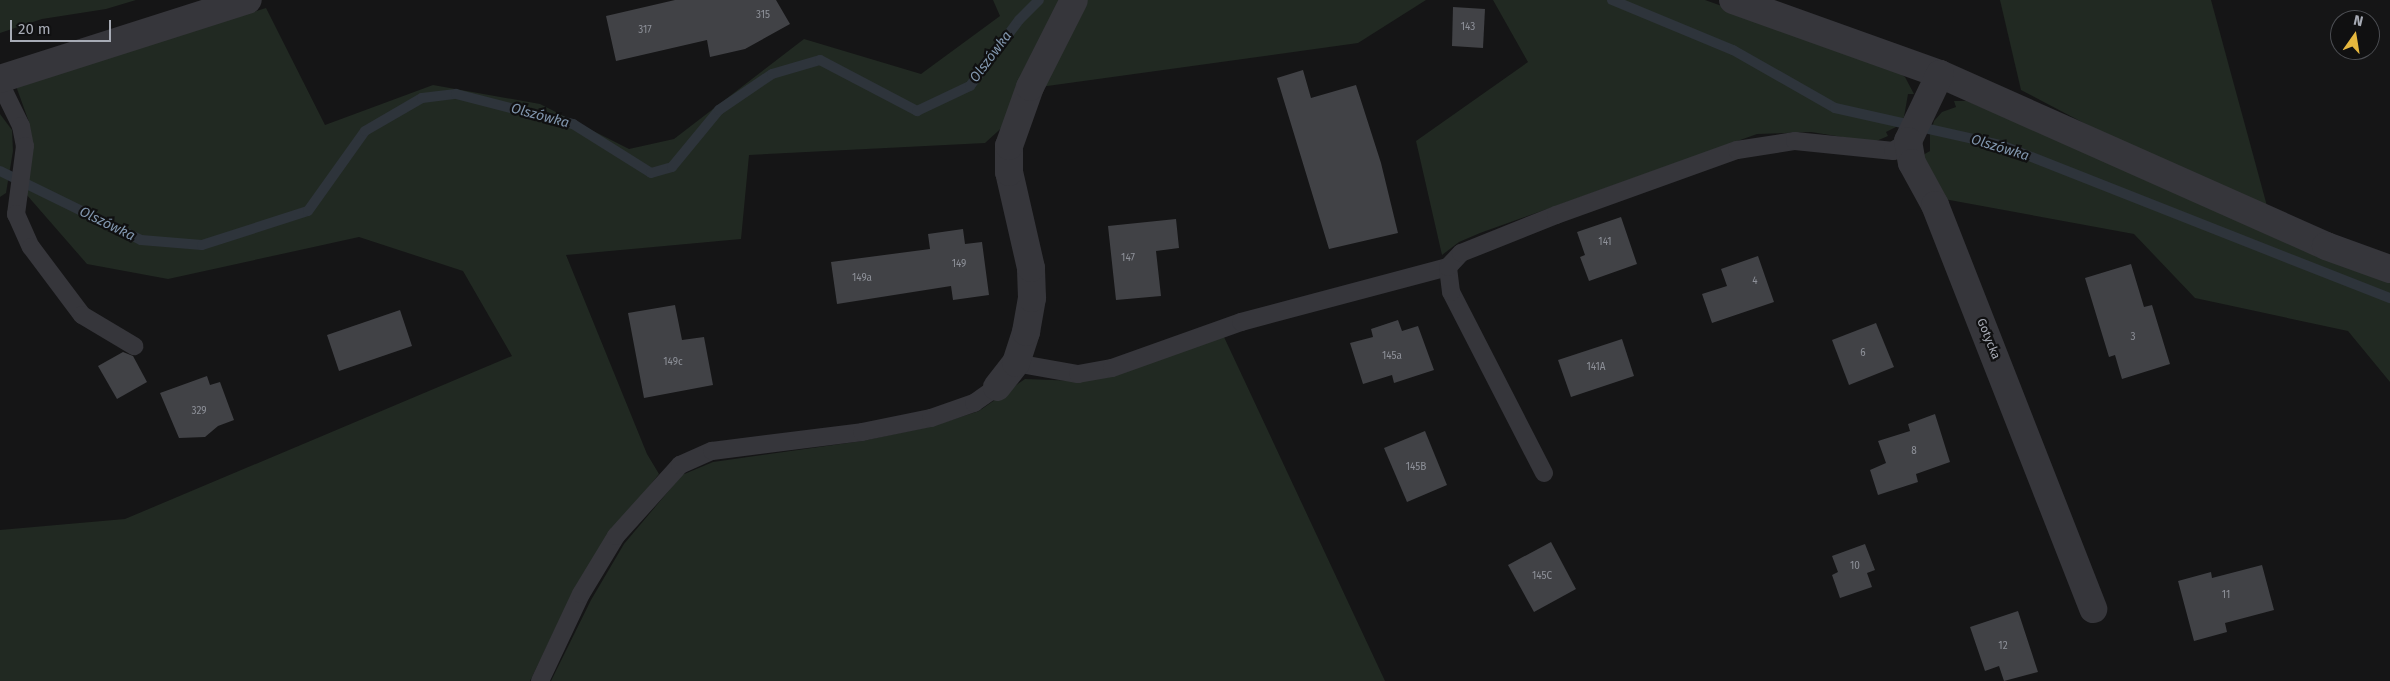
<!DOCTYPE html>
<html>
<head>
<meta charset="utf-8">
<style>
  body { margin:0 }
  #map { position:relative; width:2390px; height:681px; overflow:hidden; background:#151516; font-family:"Fira Sans",sans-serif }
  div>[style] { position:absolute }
  .green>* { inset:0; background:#212922 }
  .stream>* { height:10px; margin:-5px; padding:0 5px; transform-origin:5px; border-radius:5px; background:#2e343b }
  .building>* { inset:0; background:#414246 }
  .lane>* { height:18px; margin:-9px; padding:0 9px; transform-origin:9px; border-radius:9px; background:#36363b }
  .street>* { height:28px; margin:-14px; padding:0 14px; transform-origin:14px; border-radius:14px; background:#36363b }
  span { translate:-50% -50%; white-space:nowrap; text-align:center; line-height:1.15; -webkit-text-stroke:4.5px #101011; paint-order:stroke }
  .number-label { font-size:10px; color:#8e9199 }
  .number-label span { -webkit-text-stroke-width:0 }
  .street-label { font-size:12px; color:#a7abb5 }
  .water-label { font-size:14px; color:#8196ae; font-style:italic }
  .north { position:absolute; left:2330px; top:10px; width:50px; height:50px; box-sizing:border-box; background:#101011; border:1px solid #4c4e53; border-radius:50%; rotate:13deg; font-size:14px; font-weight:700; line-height:20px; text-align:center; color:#a7abb5 }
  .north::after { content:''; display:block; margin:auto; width:18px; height:22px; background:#e5b73e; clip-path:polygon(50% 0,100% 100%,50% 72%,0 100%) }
  .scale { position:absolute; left:10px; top:20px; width:101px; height:22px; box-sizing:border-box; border:2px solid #a7abb5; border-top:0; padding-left:6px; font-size:15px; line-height:18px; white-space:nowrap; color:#a7abb5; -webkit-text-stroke:4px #101011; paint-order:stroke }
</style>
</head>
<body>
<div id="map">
  <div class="green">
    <i style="clip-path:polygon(0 0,136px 0,106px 9px,42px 19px,0 33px)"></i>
    <i style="clip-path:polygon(993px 0,1067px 0,1008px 122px,985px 143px,749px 155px,741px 239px,566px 255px,647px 454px,659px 474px,612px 533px,574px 590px,530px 681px,0 681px,0 530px,125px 519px,512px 356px,463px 271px,359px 237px,168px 279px,87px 264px,26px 194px,33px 146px,29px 122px,16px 86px,266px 8px,325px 125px,433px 85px,540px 104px,629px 149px,674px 139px,804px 39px,921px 74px,1000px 16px)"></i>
    <i style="clip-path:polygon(1084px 0,1426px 0,1358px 43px,1040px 87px)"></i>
    <i style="clip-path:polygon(1493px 0,1705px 0,1890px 66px,1905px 77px,1914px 94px,1908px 94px,1904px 117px,1896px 127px,1886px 132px,1888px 136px,1874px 142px,1811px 132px,1757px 134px,1480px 233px,1459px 242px,1442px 255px,1416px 141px,1528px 62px)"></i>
    <i style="clip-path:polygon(2000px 0,2211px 0,2267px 206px,2097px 130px,2021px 90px)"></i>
    <i style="clip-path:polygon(1954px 101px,1967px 101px,2390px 281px,2390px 382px,2348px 331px,2195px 298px,2134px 234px,1944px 199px,1923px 155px,1930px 151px,1930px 135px,1934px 121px,1942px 112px,1956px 107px)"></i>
    <i style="clip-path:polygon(0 114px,12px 130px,13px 151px,6px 193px,0 197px)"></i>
    <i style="clip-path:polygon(1224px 337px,1385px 681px,551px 681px,591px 600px,624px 544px,682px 475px,713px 462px,862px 441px,933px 426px,979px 411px,1025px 379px,1079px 381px)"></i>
  </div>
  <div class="stream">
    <i style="left:1612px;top:0;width:131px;rotate:22.5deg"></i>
    <i style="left:1733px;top:50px;width:117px;rotate:29.6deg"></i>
    <i style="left:1835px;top:108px;width:170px;rotate:12.6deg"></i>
    <i style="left:2001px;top:145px;width:418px;rotate:21.5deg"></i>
    <i style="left:0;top:171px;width:157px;rotate:26.1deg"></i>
    <i style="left:141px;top:240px;width:61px;rotate:4.7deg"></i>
    <i style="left:202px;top:245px;width:111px;rotate:-17.8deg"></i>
    <i style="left:308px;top:211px;width:98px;rotate:-54.5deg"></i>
    <i style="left:365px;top:131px;width:66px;rotate:-30.1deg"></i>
    <i style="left:422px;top:98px;width:34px;rotate:-7deg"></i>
    <i style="left:456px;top:94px;width:121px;rotate:14.4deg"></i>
    <i style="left:573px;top:124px;width:92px;rotate:32.1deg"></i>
    <i style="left:651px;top:173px;width:22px;rotate:-16deg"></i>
    <i style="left:672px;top:167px;width:74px;rotate:-50.5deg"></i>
    <i style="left:719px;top:110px;width:64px;rotate:-34.2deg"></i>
    <i style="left:772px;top:74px;width:50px;rotate:-16.3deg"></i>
    <i style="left:820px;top:60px;width:110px;rotate:27.7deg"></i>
    <i style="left:917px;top:111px;width:59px;rotate:-25.3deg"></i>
    <i style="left:970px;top:86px;width:82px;rotate:-53.4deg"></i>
    <i style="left:1019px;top:20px;width:28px;rotate:-45deg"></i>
  </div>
  <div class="building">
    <i style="clip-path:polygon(675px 0,776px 0,790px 24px,745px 49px,710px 57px,707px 40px,616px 61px,606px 16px)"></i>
    <i style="clip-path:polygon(1453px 7px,1485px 9px,1483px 48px,1452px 46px)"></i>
    <i style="clip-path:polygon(1303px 70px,1311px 98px,1356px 85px,1381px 163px,1398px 233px,1329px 249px,1277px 78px)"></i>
    <i style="clip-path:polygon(1621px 217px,1637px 264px,1589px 281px,1580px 257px,1585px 255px,1577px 232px)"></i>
    <i style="clip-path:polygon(1176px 219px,1179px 248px,1156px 251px,1161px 296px,1116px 300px,1108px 226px)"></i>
    <i style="clip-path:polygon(963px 229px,965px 244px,982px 242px,989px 295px,953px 300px,951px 286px,837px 304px,831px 262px,930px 249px,928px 234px)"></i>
    <i style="clip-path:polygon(1758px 256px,1774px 302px,1712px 323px,1702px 294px,1727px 286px,1721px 269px)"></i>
    <i style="clip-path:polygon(2131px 264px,2144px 307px,2152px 305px,2170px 364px,2122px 379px,2115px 355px,2109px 357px,2085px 278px)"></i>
    <i style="clip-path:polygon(675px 305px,682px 340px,704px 337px,713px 385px,644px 398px,628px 313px)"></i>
    <i style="clip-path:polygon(400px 310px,412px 346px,339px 371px,327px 335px)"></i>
    <i style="clip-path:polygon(1398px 320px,1402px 331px,1418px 326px,1434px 370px,1394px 383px,1392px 375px,1363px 384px,1350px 343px,1373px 337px,1371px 329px)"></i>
    <i style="clip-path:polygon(1876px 323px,1894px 367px,1849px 385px,1832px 340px)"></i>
    <i style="clip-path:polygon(1622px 339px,1634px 376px,1571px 397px,1558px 360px)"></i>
    <i style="clip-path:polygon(123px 352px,133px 356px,147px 382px,117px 399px,98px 366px)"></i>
    <i style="clip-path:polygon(207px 376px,210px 385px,220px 382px,234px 420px,218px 426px,205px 437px,179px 438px,160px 393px)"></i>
    <i style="clip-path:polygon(1935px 414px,1950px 462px,1916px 474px,1918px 482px,1878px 495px,1870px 470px,1886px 463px,1878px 441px,1910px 431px,1908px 424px)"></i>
    <i style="clip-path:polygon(1425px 431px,1447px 485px,1407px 502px,1384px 448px)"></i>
    <i style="clip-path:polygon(1551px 542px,1576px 589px,1534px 612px,1508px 565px)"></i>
    <i style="clip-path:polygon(1865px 544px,1875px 570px,1867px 573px,1872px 587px,1840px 598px,1832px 575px,1838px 572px,1832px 556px)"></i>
    <i style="clip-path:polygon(2262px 565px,2274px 610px,2225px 623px,2227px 632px,2194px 641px,2178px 581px,2211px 572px,2212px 578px)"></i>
    <i style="clip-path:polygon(2018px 611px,2038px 672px,2004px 681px,1999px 666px,1985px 671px,1970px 627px)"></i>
  </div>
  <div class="lane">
    <i style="left:0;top:83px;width:48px;rotate:64deg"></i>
    <i style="left:21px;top:126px;width:20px;rotate:79deg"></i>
    <i style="left:25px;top:146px;width:69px;rotate:97.5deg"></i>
    <i style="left:16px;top:214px;width:36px;rotate:66deg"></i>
    <i style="left:31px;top:247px;width:85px;rotate:53.1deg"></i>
    <i style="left:82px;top:315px;width:61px;rotate:30.8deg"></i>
    <i style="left:1016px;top:363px;width:63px;rotate:10.1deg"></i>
    <i style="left:1078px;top:374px;width:35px;rotate:-10deg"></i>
    <i style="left:1112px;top:368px;width:137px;rotate:-19.6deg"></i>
    <i style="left:1241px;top:322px;width:214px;rotate:-14.9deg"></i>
    <i style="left:1544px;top:473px;width:203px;rotate:-117.2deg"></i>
    <i style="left:1451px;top:292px;width:25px;rotate:-97deg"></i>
    <i style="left:1448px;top:267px;width:19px;rotate:-47deg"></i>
    <i style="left:1461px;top:253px;width:102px;rotate:-21.8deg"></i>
    <i style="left:1556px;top:215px;width:192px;rotate:-19.8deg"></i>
    <i style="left:1737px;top:150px;width:59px;rotate:-8.8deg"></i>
    <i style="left:1795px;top:141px;width:99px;rotate:5.8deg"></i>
    <i style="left:1893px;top:151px;width:18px;rotate:-34deg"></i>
    <i style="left:540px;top:681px;width:96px;rotate:-64.8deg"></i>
    <i style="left:581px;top:594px;width:68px;rotate:-58.9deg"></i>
    <i style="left:616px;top:536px;width:96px;rotate:-48deg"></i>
    <i style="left:680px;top:465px;width:35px;rotate:-24deg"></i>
    <i style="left:712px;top:451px;width:151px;rotate:-7.2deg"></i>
    <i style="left:862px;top:432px;width:70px;rotate:-11.5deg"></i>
    <i style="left:931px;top:418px;width:46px;rotate:-19.2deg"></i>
    <i style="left:974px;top:403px;width:28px;rotate:-35deg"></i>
  </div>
  <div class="street">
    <i style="left:1733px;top:0;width:220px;rotate:19.7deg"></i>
    <i style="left:1940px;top:74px;width:423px;rotate:24deg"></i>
    <i style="left:2326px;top:246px;width:68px;rotate:19.8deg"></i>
    <i style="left:1940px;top:74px;width:74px;rotate:115.5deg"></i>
    <i style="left:1908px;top:141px;width:22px;rotate:80deg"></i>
    <i style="left:1912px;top:163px;width:48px;rotate:61.3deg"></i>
    <i style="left:1935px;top:205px;width:434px;rotate:68.6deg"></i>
    <i style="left:0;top:79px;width:260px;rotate:-17.7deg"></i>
    <i style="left:997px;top:387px;width:31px;rotate:-52deg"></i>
    <i style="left:1016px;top:363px;width:33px;rotate:-72deg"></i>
    <i style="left:1026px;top:332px;width:35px;rotate:-80deg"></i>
    <i style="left:1032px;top:298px;width:30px;rotate:-92deg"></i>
    <i style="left:1031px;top:268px;width:98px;rotate:-102.9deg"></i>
    <i style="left:1009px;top:172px;width:26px;rotate:-90deg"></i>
    <i style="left:1009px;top:146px;width:63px;rotate:-70.4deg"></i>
    <i style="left:1030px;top:87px;width:97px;rotate:-63.2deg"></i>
  </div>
  <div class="number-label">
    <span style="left:763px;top:16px">315</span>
    <span style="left:1468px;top:28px">143</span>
    <span style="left:645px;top:31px">317</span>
    <span style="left:1605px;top:243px">141</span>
    <span style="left:1128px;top:259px">147</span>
    <span style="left:959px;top:265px">149</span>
    <span style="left:862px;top:279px">149a</span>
    <span style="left:1755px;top:282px">4</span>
    <span style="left:2133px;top:338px">3</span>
    <span style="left:1863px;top:354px">6</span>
    <span style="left:1392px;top:357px">145a</span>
    <span style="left:673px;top:363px">149c</span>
    <span style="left:1596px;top:368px">141A</span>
    <span style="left:199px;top:412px">329</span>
    <span style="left:1914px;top:452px">8</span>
    <span style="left:1416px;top:468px">145B</span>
    <span style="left:1855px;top:567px">10</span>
    <span style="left:1542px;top:577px">145C</span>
    <span style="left:2226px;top:596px">11</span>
    <span style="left:2003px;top:647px">12</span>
  </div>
  <div class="street-label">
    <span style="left:1988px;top:339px;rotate:68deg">Gotycka</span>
  </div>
  <div class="water-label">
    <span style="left:991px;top:57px;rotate:-53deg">Olszówka</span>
    <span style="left:540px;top:116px;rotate:15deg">Olszówka</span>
    <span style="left:2000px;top:148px;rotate:17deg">Olszówka</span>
    <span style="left:107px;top:224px;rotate:26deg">Olszówka</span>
  </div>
  <div class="north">N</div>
  <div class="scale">20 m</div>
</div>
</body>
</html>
